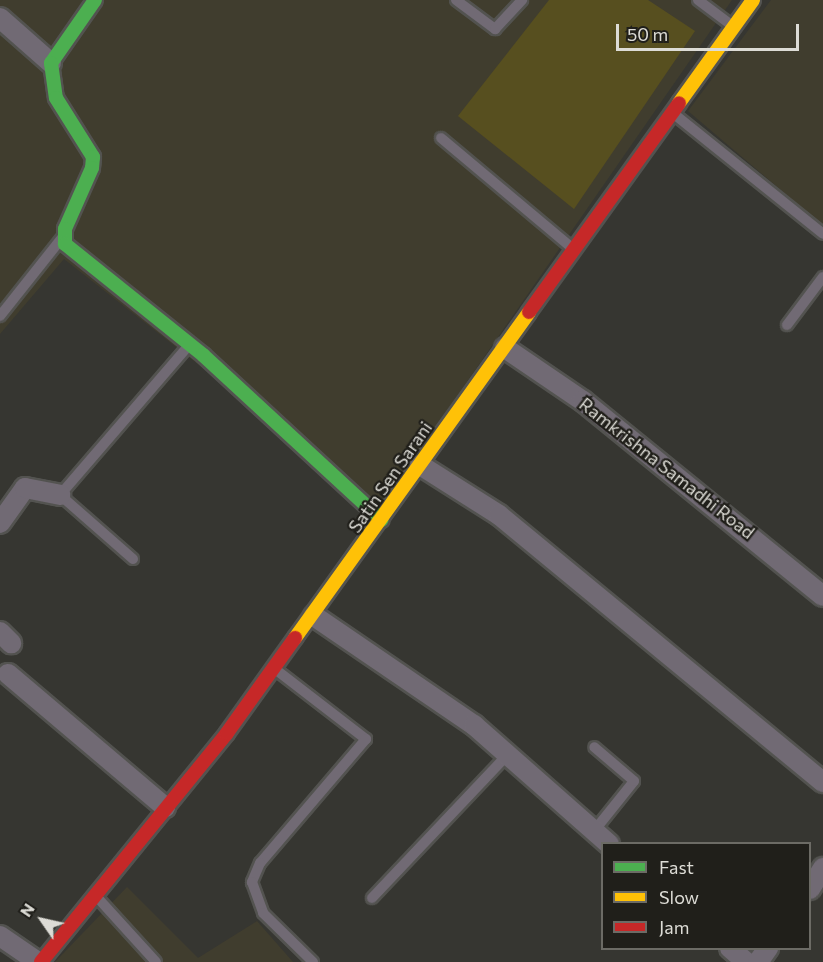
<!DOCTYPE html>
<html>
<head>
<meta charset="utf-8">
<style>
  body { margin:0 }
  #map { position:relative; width:823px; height:962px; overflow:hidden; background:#363631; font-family:Commissioner,sans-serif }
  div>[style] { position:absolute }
  .built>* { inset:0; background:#403d2e }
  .green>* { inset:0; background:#574f1f }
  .roads { filter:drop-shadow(2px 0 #535350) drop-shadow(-2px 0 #535350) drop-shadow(0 2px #535350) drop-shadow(0 -2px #535350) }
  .lane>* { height:10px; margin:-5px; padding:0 5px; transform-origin:5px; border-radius:5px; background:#716a74 }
  .street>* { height:20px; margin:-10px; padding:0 10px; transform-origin:10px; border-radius:10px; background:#716a74 }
  .fast>* { height:14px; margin:-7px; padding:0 7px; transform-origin:7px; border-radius:7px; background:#4caf50 }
  .slow>* { height:14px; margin:-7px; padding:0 7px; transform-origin:7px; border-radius:7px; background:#ffc107 }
  .jam>* { height:14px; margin:-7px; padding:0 7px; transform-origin:7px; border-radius:7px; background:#c62828 }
  span { translate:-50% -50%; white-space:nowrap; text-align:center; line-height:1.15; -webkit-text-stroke:4.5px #201f1a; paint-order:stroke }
  .street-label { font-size:18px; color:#dddcd6 }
  .legend { position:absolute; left:601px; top:842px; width:210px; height:108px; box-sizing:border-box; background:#201f1a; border:2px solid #6c6b65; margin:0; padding:8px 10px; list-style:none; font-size:18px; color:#dddcd6 }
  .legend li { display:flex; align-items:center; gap:12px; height:30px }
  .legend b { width:30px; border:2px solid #6c6b65 }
  .north { position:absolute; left:12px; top:890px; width:60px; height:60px; -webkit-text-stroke:4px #201f1a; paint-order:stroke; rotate:304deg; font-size:16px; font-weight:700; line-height:24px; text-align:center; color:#dddcd6 }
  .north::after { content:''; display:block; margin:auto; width:21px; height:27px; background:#dddcd6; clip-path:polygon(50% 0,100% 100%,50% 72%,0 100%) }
  .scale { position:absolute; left:616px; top:24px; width:183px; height:27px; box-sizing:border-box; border:3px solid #dddcd6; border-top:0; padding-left:8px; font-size:18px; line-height:21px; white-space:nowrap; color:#dddcd6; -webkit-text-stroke:4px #201f1a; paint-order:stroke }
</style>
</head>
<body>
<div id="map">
  <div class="built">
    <i style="clip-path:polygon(0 0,732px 0,380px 507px,64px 259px,0 334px)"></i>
    <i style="clip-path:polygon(771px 0,823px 0,823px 226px,688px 111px)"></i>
    <i style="clip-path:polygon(127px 887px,198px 958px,257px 921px,293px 962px,55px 962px)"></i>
  </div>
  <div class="green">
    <i style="clip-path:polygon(549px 0,648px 0,695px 31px,574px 209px,458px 116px)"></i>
  </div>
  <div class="roads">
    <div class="lane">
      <i style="left:456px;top:0;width:49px;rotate:36.6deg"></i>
      <i style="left:495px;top:29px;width:40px;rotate:-47deg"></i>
      <i style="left:698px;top:0;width:45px;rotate:36.9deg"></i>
      <i style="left:674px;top:114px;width:191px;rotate:38.8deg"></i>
      <i style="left:441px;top:138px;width:171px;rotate:40deg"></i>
      <i style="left:0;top:316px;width:98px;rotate:-51.6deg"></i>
      <i style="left:787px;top:325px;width:60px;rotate:-53.1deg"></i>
      <i style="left:133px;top:559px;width:97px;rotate:-138.8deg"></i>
      <i style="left:60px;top:495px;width:196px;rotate:-49.3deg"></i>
      <i style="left:275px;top:669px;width:115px;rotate:37.6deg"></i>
      <i style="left:366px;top:739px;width:163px;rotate:130.5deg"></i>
      <i style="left:260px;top:863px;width:21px;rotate:113deg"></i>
      <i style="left:252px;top:882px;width:33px;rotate:70deg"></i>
      <i style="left:263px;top:913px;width:70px;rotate:44.4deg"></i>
      <i style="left:594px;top:831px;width:64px;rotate:-51.3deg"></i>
      <i style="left:634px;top:781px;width:52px;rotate:-139.6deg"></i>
      <i style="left:96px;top:896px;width:89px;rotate:47.7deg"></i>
      <i style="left:372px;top:898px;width:197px;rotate:-46.6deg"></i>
    </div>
    <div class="street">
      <i style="left:0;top:18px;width:68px;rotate:41.4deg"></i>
      <i style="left:505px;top:348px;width:94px;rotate:34.2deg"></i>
      <i style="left:583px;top:401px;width:309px;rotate:39.1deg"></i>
      <i style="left:420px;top:465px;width:93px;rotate:32.3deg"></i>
      <i style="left:499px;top:515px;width:420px;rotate:39.5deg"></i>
      <i style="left:0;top:523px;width:43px;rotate:-54.5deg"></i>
      <i style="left:25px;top:488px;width:36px;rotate:11deg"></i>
      <i style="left:314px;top:616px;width:194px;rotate:34.3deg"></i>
      <i style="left:474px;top:725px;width:180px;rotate:41.4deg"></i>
      <i style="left:0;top:632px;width:16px;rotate:45deg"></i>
      <i style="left:8px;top:674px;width:206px;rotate:40.3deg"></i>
      <i style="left:810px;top:889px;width:25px;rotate:-58deg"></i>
      <i style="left:0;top:936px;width:46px;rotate:34.4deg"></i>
      <i style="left:730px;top:948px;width:21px;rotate:41deg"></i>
      <i style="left:758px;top:962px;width:17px;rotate:-54deg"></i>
    </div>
    <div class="fast">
      <i style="left:95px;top:0;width:77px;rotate:124.9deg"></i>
      <i style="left:51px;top:63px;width:35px;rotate:82deg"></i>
      <i style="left:56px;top:98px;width:70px;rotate:57.9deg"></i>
      <i style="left:93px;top:157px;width:11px;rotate:95deg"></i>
      <i style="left:92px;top:168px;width:67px;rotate:113.9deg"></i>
      <i style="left:65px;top:229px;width:15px;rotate:90deg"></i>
      <i style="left:65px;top:244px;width:177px;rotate:38.8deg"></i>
      <i style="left:203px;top:355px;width:243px;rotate:42.7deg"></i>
    </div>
    <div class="slow">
      <i style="left:679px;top:103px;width:127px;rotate:-54.3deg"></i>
      <i style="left:295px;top:638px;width:401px;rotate:-54.3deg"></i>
    </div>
    <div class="jam">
      <i style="left:529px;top:312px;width:257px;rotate:-54.3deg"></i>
      <i style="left:41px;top:962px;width:295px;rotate:-50.9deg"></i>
      <i style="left:227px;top:733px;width:117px;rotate:-54.4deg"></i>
    </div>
  </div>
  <div class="street-label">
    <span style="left:667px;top:468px;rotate:38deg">Ramkrishna Samadhi Road</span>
    <span style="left:390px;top:477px;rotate:-55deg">Satin Sen Sarani</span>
  </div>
  <ul class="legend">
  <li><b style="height:8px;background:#4caf50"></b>Fast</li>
  <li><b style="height:8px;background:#ffc107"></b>Slow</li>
  <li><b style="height:8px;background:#c62828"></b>Jam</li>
  </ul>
  <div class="north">N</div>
  <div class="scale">50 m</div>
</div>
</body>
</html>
